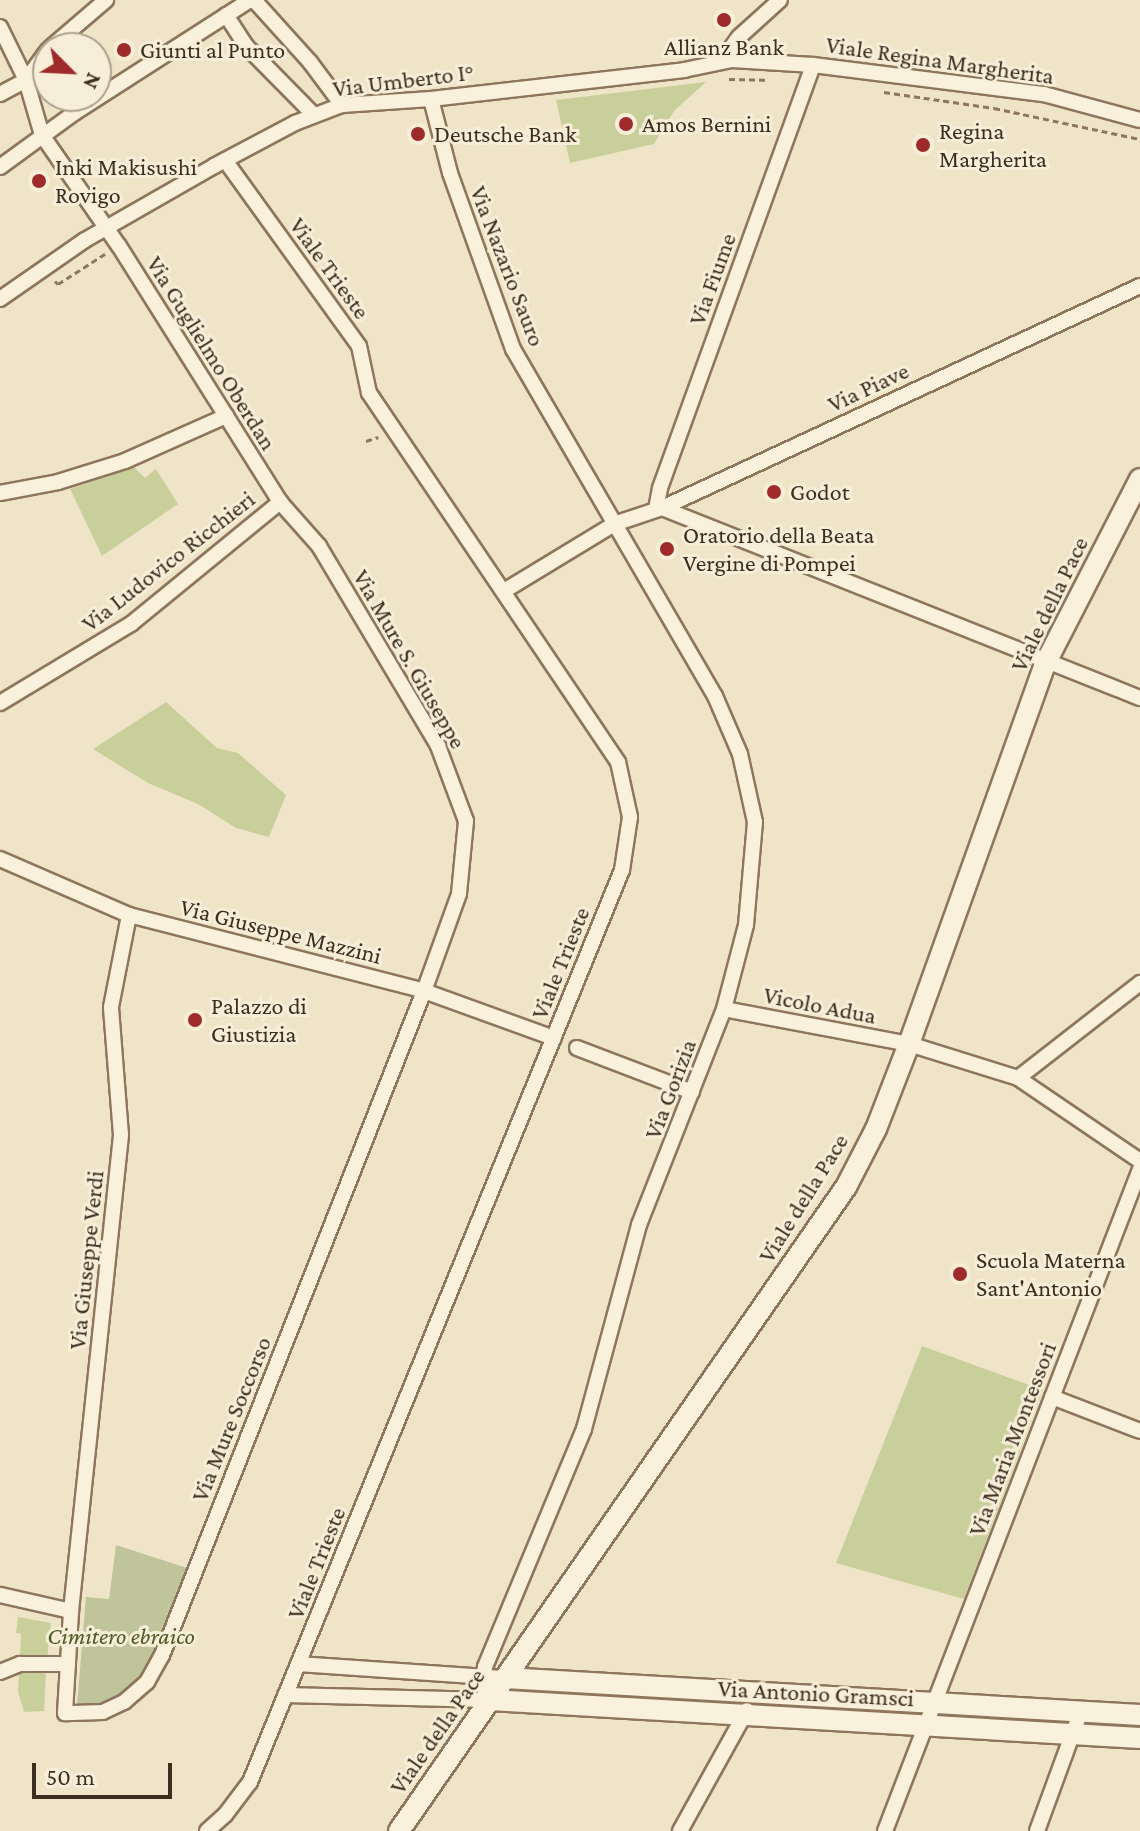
<!DOCTYPE html>
<html>
<head>
<meta charset="utf-8">
<style>
  body { margin:0 }
  #map { position:relative; width:1140px; height:1831px; overflow:hidden; background:#f0e4c8; font-family:"Crimson Pro",serif }
  div>[style] { position:absolute }
  .green>* { inset:0; background:#c9cf9b }
  .cemetery>* { inset:0; background:#bfc49a }
  .path>* { height:3px; margin-top:-1.5px; transform-origin:0; background:repeating-linear-gradient(90deg,#8d765c 0 6px,transparent 0 10px) }
  .roads { filter:drop-shadow(2px 0 #8d765c) drop-shadow(-2px 0 #8d765c) drop-shadow(0 2px #8d765c) drop-shadow(0 -2px #8d765c) }
  .street>* { height:14px; margin:-7px; padding:0 7px; transform-origin:7px; border-radius:7px; background:#faf1dc }
  .secondary>* { height:20px; margin:-10px; padding:0 10px; transform-origin:10px; border-radius:10px; background:#faf1dc }
  .dots>* { width:22px; height:22px; translate:-50% -50%; box-sizing:border-box; border:4px solid #f7eed8; border-radius:50% }
  span { translate:-50% -50%; white-space:nowrap; text-align:center; line-height:1.15; -webkit-text-stroke:6px #f7eed8; paint-order:stroke }
  .poi-label { font-size:24px; color:#3d2e20 }
  .left { translate:0 -50%; text-align:left }
  .street-label { font-size:24px; color:#3d2e20 }
  .park-label { font-size:24px; color:#4d5a26; font-style:italic }
  .north { position:absolute; left:32px; top:32px; width:80px; height:80px; box-sizing:border-box; background:#f7eed8; border:2px solid #ada18e; border-radius:50%; rotate:114deg; font-size:22px; font-weight:700; line-height:32px; text-align:center; color:#3d2e20 }
  .north::after { content:''; display:block; margin:auto; width:28px; height:36px; background:#9e2a2b; clip-path:polygon(50% 0,100% 100%,50% 72%,0 100%) }
  .scale { position:absolute; left:32px; top:1763px; width:140px; height:36px; box-sizing:border-box; border:4px solid #3d2e20; border-top:0; padding-left:10px; font-size:24px; line-height:28px; white-space:nowrap; color:#3d2e20; -webkit-text-stroke:6px #f7eed8; paint-order:stroke }
</style>
</head>
<body>
<div id="map">
  <div class="green">
    <i style="clip-path:polygon(706px 82px,674px 111px,654px 144px,570px 163px,556px 100px)"></i>
    <i style="clip-path:polygon(134px 467px,145px 478px,156px 469px,178px 504px,102px 556px,70px 489px)"></i>
    <i style="clip-path:polygon(166px 702px,217px 748px,238px 753px,286px 795px,269px 837px,236px 828px,198px 804px,148px 783px,93px 749px)"></i>
    <i style="clip-path:polygon(922px 1346px,1043px 1390px,964px 1599px,836px 1563px)"></i>
    <i style="clip-path:polygon(18px 1617px,51px 1623px,47px 1659px,20px 1657px,21px 1634px,16px 1633px)"></i>
    <i style="clip-path:polygon(19px 1672px,46px 1672px,44px 1711px,24px 1712px,18px 1692px)"></i>
  </div>
  <div class="cemetery">
    <i style="clip-path:polygon(116px 1545px,187px 1568px,151px 1662px,139px 1681px,120px 1696px,101px 1704px,77px 1705px,86px 1597px,109px 1599px)"></i>
  </div>
  <div class="path">
    <i style="left:729px;top:79px;width:40px;rotate:1.4deg"></i>
    <i style="left:884px;top:92px;width:111px;rotate:8.3deg"></i>
    <i style="left:994px;top:108px;width:149px;rotate:12deg"></i>
    <i style="left:55px;top:281px;width:4px;rotate:45deg"></i>
    <i style="left:58px;top:284px;width:56px;rotate:-32.6deg"></i>
    <i style="left:366px;top:441px;width:13px;rotate:-18deg"></i>
  </div>
  <div class="roads">
    <div class="street">
      <i style="left:254px;top:0;width:84px;rotate:47.9deg"></i>
      <i style="left:310px;top:62px;width:54px;rotate:53.3deg"></i>
      <i style="left:226px;top:15px;width:37px;rotate:57deg"></i>
      <i style="left:246px;top:46px;width:97px;rotate:45.4deg"></i>
      <i style="left:0;top:27px;width:59px;rotate:63.9deg"></i>
      <i style="left:26px;top:80px;width:57px;rotate:73.8deg"></i>
      <i style="left:42px;top:135px;width:135px;rotate:55.3deg"></i>
      <i style="left:119px;top:246px;width:302px;rotate:57.8deg"></i>
      <i style="left:280px;top:502px;width:59px;rotate:48.4deg"></i>
      <i style="left:319px;top:546px;width:233px;rotate:59.2deg"></i>
      <i style="left:438px;top:746px;width:80px;rotate:69.5deg"></i>
      <i style="left:466px;top:821px;width:73px;rotate:95.5deg"></i>
      <i style="left:459px;top:894px;width:103px;rotate:109.8deg"></i>
      <i style="left:424px;top:991px;width:714px;rotate:111.53deg"></i>
      <i style="left:162px;top:1655px;width:31px;rotate:119deg"></i>
      <i style="left:147px;top:1682px;width:30px;rotate:139deg"></i>
      <i style="left:124px;top:1702px;width:23px;rotate:155deg"></i>
      <i style="left:103px;top:1712px;width:38px;rotate:178deg"></i>
      <i style="left:65px;top:1713px;width:102px;rotate:-86.6deg"></i>
      <i style="left:71px;top:1611px;width:479px;rotate:-84deg"></i>
      <i style="left:121px;top:1135px;width:128px;rotate:-94.5deg"></i>
      <i style="left:111px;top:1007px;width:94px;rotate:-78.9deg"></i>
      <i style="left:50px;top:48px;width:74px;rotate:-40.6deg"></i>
      <i style="left:732px;top:60px;width:13px;rotate:-90deg"></i>
      <i style="left:732px;top:47px;width:12px;rotate:-55deg"></i>
      <i style="left:739px;top:37px;width:55px;rotate:-42.1deg"></i>
      <i style="left:26px;top:80px;width:37px;rotate:-54deg"></i>
      <i style="left:0;top:94px;width:30px;rotate:-28deg"></i>
      <i style="left:431px;top:99px;width:76px;rotate:75.6deg"></i>
      <i style="left:450px;top:173px;width:187px;rotate:70.3deg"></i>
      <i style="left:513px;top:349px;width:402px;rotate:59.8deg"></i>
      <i style="left:715px;top:696px;width:63px;rotate:66.7deg"></i>
      <i style="left:740px;top:754px;width:70px;rotate:77.6deg"></i>
      <i style="left:755px;top:822px;width:103px;rotate:95deg"></i>
      <i style="left:746px;top:925px;width:87px;rotate:104.7deg"></i>
      <i style="left:724px;top:1009px;width:232px;rotate:111.5deg"></i>
      <i style="left:639px;top:1225px;width:211px;rotate:105.1deg"></i>
      <i style="left:584px;top:1429px;width:258px;rotate:112.6deg"></i>
      <i style="left:485px;top:1667px;width:18px;rotate:99deg"></i>
      <i style="left:482px;top:1685px;width:17px;rotate:62deg"></i>
      <i style="left:0;top:167px;width:92px;rotate:-36.1deg"></i>
      <i style="left:74px;top:113px;width:209px;rotate:-32.7deg"></i>
      <i style="left:0;top:299px;width:103px;rotate:-34.8deg"></i>
      <i style="left:85px;top:240px;width:149px;rotate:-29.8deg"></i>
      <i style="left:214px;top:166px;width:92px;rotate:-28deg"></i>
      <i style="left:295px;top:123px;width:50px;rotate:-21deg"></i>
      <i style="left:342px;top:105px;width:89px;rotate:-3.9deg"></i>
      <i style="left:431px;top:99px;width:255px;rotate:-6.5deg"></i>
      <i style="left:684px;top:70px;width:49px;rotate:-11.8deg"></i>
      <i style="left:732px;top:60px;width:81px;rotate:3.5deg"></i>
      <i style="left:813px;top:65px;width:233px;rotate:7.2deg"></i>
      <i style="left:1044px;top:94px;width:99px;rotate:15.2deg"></i>
      <i style="left:0;top:493px;width:59px;rotate:-10.7deg"></i>
      <i style="left:58px;top:482px;width:70px;rotate:-17.4deg"></i>
      <i style="left:125px;top:461px;width:111px;rotate:-24deg"></i>
      <i style="left:662px;top:508px;width:514px;rotate:21.68deg"></i>
      <i style="left:656px;top:509px;width:21px;rotate:-79deg"></i>
      <i style="left:660px;top:488px;width:450px;rotate:-70.1deg"></i>
      <i style="left:504px;top:591px;width:129px;rotate:-31.3deg"></i>
      <i style="left:614px;top:524px;width:51px;rotate:-18.4deg"></i>
      <i style="left:662px;top:508px;width:527px;rotate:-24.91deg"></i>
      <i style="left:0;top:703px;width:153px;rotate:-31.1deg"></i>
      <i style="left:131px;top:624px;width:193px;rotate:-39.3deg"></i>
      <i style="left:0;top:859px;width:141px;rotate:23.5deg"></i>
      <i style="left:129px;top:915px;width:305px;rotate:14.4deg"></i>
      <i style="left:424px;top:991px;width:138px;rotate:19.9deg"></i>
      <i style="left:724px;top:1009px;width:188px;rotate:10.7deg"></i>
      <i style="left:909px;top:1044px;width:114px;rotate:17.3deg"></i>
      <i style="left:1018px;top:1078px;width:148px;rotate:34.2deg"></i>
      <i style="left:577px;top:1048px;width:123px;rotate:20.9deg"></i>
      <i style="left:1018px;top:1078px;width:155px;rotate:-37.9deg"></i>
      <i style="left:1052px;top:1397px;width:94px;rotate:21.1deg"></i>
      <i style="left:0;top:1595px;width:73px;rotate:12.7deg"></i>
      <i style="left:298px;top:1664px;width:207px;rotate:3.9deg"></i>
      <i style="left:0;top:1672px;width:22px;rotate:-22deg"></i>
      <i style="left:20px;top:1664px;width:48px"></i>
      <i style="left:285px;top:1695px;width:205px;rotate:1.4deg"></i>
      <i style="left:207px;top:1831px;width:24px;rotate:-42deg"></i>
      <i style="left:225px;top:1815px;width:41px;rotate:-52.9deg"></i>
      <i style="left:250px;top:1782px;width:985px;rotate:-67.81deg"></i>
      <i style="left:622px;top:870px;width:54px;rotate:-81.4deg"></i>
      <i style="left:630px;top:817px;width:56px;rotate:-102.3deg"></i>
      <i style="left:618px;top:762px;width:445px;rotate:-124deg"></i>
      <i style="left:369px;top:393px;width:48px;rotate:-102deg"></i>
      <i style="left:359px;top:346px;width:229px;rotate:-125.8deg"></i>
      <i style="left:680px;top:1831px;width:138px;rotate:-61deg"></i>
      <i style="left:885px;top:1831px;width:709px;rotate:-68.93deg"></i>
      <i style="left:1037px;top:1831px;width:128px;rotate:-69.9deg"></i>
    </div>
    <div class="secondary">
      <i style="left:505px;top:1678px;width:636px;rotate:3.33deg"></i>
      <i style="left:490px;top:1700px;width:651px;rotate:3.35deg"></i>
      <i style="left:399px;top:1831px;width:784px;rotate:-55.24deg"></i>
      <i style="left:846px;top:1187px;width:65px;rotate:-62.7deg"></i>
      <i style="left:876px;top:1129px;width:91px;rotate:-68.8deg"></i>
      <i style="left:909px;top:1044px;width:404px;rotate:-70.3deg"></i>
      <i style="left:1045px;top:664px;width:208px;rotate:-62.8deg"></i>
    </div>
  </div>
  <div class="dots">
    <i style="left:724px;top:20px;background:#9e2a2b"></i>
    <i style="left:124px;top:50px;background:#9e2a2b"></i>
    <i style="left:626px;top:124px;background:#9e2a2b"></i>
    <i style="left:418px;top:134px;background:#9e2a2b"></i>
    <i style="left:923px;top:145px;background:#9e2a2b"></i>
    <i style="left:39px;top:181px;background:#9e2a2b"></i>
    <i style="left:774px;top:492px;background:#9e2a2b"></i>
    <i style="left:667px;top:549px;background:#9e2a2b"></i>
    <i style="left:195px;top:1020px;background:#9e2a2b"></i>
    <i style="left:960px;top:1274px;background:#9e2a2b"></i>
  </div>
  <div class="poi-label">
    <span style="left:724px;top:47px">Allianz Bank</span>
    <span class="left" style="left:140px;top:50px">Giunti al Punto</span>
    <span class="left" style="left:642px;top:124px">Amos Bernini</span>
    <span class="left" style="left:939px;top:145px">Regina<br>Margherita</span>
    <span class="left" style="left:434px;top:134px">Deutsche Bank</span>
    <span class="left" style="left:55px;top:181px">Inki Makisushi<br>Rovigo</span>
    <span class="left" style="left:790px;top:492px">Godot</span>
    <span class="left" style="left:683px;top:549px">Oratorio della Beata<br>Vergine di Pompei</span>
    <span class="left" style="left:211px;top:1020px">Palazzo di<br>Giustizia</span>
    <span class="left" style="left:976px;top:1274px">Scuola Materna<br>Sant'Antonio</span>
  </div>
  <div class="street-label">
    <span style="left:940px;top:60px;rotate:8deg">Viale Regina Margherita</span>
    <span style="left:403px;top:80px;rotate:-7deg">Via Umberto I°</span>
    <span style="left:508px;top:266px;rotate:69deg">Via Nazario Sauro</span>
    <span style="left:330px;top:268px;rotate:54deg">Viale Trieste</span>
    <span style="left:712px;top:279px;rotate:-70deg">Via Fiume</span>
    <span style="left:212px;top:353px;rotate:58deg">Via Guglielmo Oberdan</span>
    <span style="left:868px;top:387px;rotate:-25deg">Via Piave</span>
    <span style="left:168px;top:561px;rotate:-38deg">Via Ludovico Ricchieri</span>
    <span style="left:1049px;top:604px;rotate:-64deg">Viale della Pace</span>
    <span style="left:410px;top:659px;rotate:60deg">Via Mure S. Giuseppe</span>
    <span style="left:281px;top:931px;rotate:14deg">Via Giuseppe Mazzini</span>
    <span style="left:560px;top:963px;rotate:-68deg">Viale Trieste</span>
    <span style="left:820px;top:1005px;rotate:11deg">Vicolo Adua</span>
    <span style="left:670px;top:1089px;rotate:-69deg">Via Gorizia</span>
    <span style="left:803px;top:1198px;rotate:-58deg">Viale della Pace</span>
    <span style="left:86px;top:1260px;rotate:-84deg">Via Giuseppe Verdi</span>
    <span style="left:231px;top:1419px;rotate:-68deg">Via Mure Soccorso</span>
    <span style="left:1012px;top:1439px;rotate:-69deg">Via Maria Montessori</span>
    <span style="left:316px;top:1563px;rotate:-68deg">Viale Trieste</span>
    <span style="left:816px;top:1693px;rotate:3deg">Via Antonio Gramsci</span>
    <span style="left:437px;top:1731px;rotate:-55deg">Viale della Pace</span>
  </div>
  <div class="park-label">
    <span style="left:121px;top:1636px">Cimitero ebraico</span>
  </div>
  <div class="north">N</div>
  <div class="scale">50 m</div>
</div>
</body>
</html>
